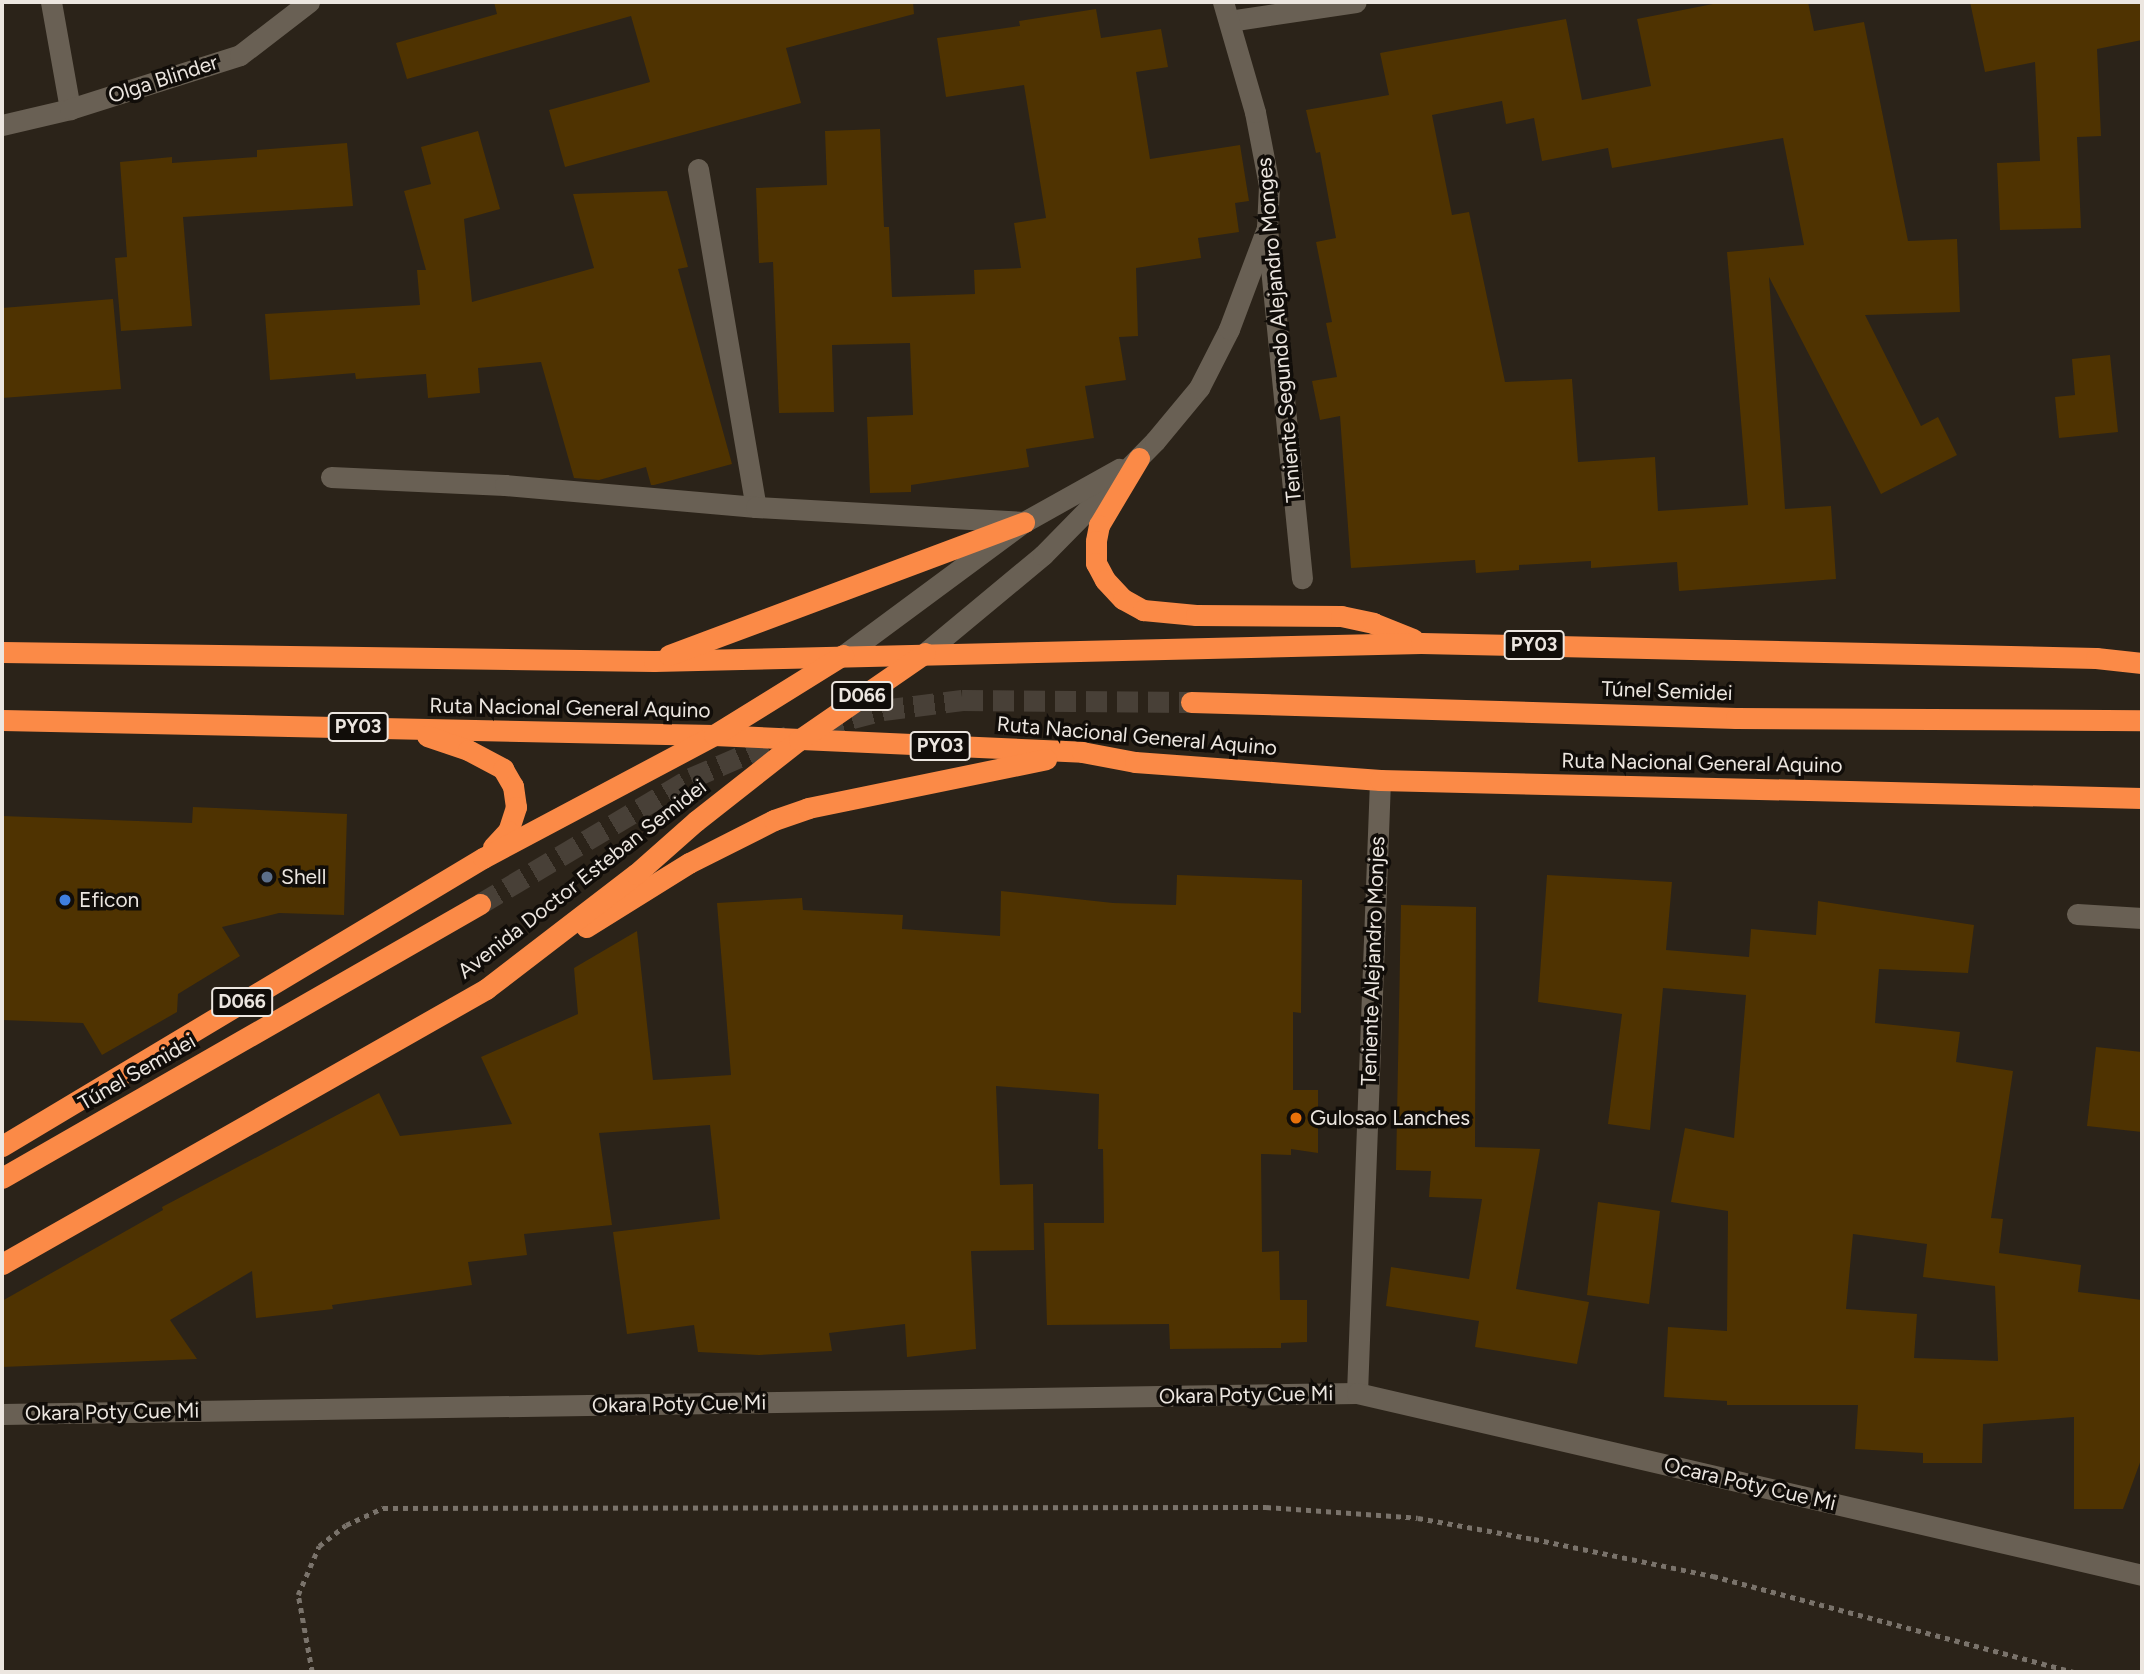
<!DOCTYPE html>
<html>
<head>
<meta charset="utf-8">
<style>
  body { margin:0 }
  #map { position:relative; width:2144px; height:1674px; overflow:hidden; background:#2b2319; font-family:Figtree,sans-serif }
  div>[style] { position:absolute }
  .building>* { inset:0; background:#4f3301 }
  .highway-tunnel>* { height:21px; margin-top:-10.5px; transform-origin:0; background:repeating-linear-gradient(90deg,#484037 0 21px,transparent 0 31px) }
  .path>* { height:4.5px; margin-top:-2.25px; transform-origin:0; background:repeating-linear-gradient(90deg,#7a736b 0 5px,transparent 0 10px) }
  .lane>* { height:21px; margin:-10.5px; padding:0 10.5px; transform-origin:10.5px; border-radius:10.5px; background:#696054 }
  .street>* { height:21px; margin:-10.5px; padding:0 10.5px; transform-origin:10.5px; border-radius:10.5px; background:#696054 }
  .secondary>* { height:21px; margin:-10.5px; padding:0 10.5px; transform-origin:10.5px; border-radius:10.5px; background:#696054 }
  .highway>* { height:21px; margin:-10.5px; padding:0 10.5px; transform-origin:10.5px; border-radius:10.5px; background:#fb8a47 }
  .dots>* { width:19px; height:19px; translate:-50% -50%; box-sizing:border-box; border:4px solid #110d09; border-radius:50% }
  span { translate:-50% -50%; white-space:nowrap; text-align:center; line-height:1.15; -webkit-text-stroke:7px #110d09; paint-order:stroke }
  .shield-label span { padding:2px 5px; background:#110d09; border:2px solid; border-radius:5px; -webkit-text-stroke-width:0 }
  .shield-label { font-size:19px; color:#ece6e0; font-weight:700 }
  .street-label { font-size:21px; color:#ece6e0 }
  .poi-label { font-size:21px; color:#ece6e0 }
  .left { translate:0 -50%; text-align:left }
  .frame { position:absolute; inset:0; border:4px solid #ece6e0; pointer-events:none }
</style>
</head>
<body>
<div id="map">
  <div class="building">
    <i style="clip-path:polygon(494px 2px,913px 2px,914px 14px,786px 48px,801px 103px,565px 167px,549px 110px,650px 82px,631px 16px,407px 79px,396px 43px,497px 14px)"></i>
    <i style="clip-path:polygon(evenodd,1723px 2px,1808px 2px,1814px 31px,1864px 22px,1908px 241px,1957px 239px,1960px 312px,1865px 315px,1921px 426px,1938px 417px,1957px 455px,1881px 494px,1769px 277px,1785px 509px,1831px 506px,1836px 579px,1679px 591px,1677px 562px,1591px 568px,1591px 561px,1519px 565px,1519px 570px,1476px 573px,1475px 560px,1351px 568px,1340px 416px,1320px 420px,1312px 381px,1337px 377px,1326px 323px,1332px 322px,1316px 242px,1336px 238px,1320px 152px,1316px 153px,1306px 110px,1389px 95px,1380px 53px,1566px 19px,1582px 100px,1651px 86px,1637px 19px,1723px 2px,1502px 101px,1506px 124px,1534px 118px,1542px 161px,1608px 148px,1612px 168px,1783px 138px,1804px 245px,1727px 252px,1748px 505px,1658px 511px,1655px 457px,1578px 462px,1572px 379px,1505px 382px,1469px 212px,1452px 215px,1432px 115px,1502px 101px)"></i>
    <i style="clip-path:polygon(1970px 2px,2142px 2px,2142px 40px,2097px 49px,2101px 136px,2077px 137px,2081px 228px,2000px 230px,1997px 163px,2040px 161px,2035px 62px,1985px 72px)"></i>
    <i style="clip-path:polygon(1096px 9px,1101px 38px,1161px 29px,1168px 67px,1136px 72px,1150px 159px,1240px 145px,1249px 201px,1235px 203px,1239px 232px,1198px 238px,1201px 258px,1136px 268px,1138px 336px,1119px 337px,1126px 380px,1085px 386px,1094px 438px,1026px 449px,1029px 467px,911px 485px,911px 492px,870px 493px,867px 417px,913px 415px,910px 343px,832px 345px,834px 412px,779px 413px,773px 262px,759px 263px,756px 188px,827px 185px,825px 131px,880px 129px,884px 227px,889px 227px,892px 297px,975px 294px,974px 270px,1021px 268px,1014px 223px,1046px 218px,1024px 85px,946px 97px,937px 38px,1020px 26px,1019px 21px)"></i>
    <i style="clip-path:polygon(478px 131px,500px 209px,464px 219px,472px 302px,594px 268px,573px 194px,667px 191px,688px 267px,678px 269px,732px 464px,654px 485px,651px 485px,646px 467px,599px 480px,574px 478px,541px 362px,478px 368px,480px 393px,428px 398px,426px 374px,356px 379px,355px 373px,270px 380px,265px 314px,420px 305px,417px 270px,426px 270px,404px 191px,431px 184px,421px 147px)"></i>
    <i style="clip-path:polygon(347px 143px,353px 206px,183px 217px,192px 326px,121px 331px,115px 258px,127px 257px,120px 162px,172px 157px,172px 163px,257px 157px,257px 150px)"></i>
    <i style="clip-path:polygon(113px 299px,121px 389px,2px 398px,2px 308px)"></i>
    <i style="clip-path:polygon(2110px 355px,2118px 432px,2059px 438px,2055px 397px,2075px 395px,2072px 359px)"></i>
    <i style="clip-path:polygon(193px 807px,347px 814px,344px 915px,279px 913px,222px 927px,240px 956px,178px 994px,177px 1012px,102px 1055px,83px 1023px,2px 1020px,2px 816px,192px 823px)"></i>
    <i style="clip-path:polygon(1177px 875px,1302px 880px,1301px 1013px,1293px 1012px,1293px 1090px,1318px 1090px,1318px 1153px,1291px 1149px,1291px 1155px,1261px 1154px,1262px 1252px,1279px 1251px,1280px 1300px,1307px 1300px,1307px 1342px,1281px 1343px,1281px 1348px,1170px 1349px,1169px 1324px,1047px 1325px,1044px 1223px,1104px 1223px,1103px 1149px,1098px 1149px,1099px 1094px,996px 1086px,1000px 1185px,1033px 1184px,1034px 1250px,971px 1251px,976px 1349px,907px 1357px,905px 1324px,829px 1333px,832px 1351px,759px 1355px,698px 1352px,694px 1325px,627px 1334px,613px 1232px,720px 1219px,710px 1125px,599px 1133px,612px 1225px,524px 1234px,527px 1255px,468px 1262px,472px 1285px,332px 1305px,333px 1309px,256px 1318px,252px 1271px,170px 1320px,197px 1359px,2px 1367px,2px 1301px,163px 1210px,162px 1207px,379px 1093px,400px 1136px,512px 1124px,481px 1057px,578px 1014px,574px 968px,637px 931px,653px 1080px,731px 1075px,717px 903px,802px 898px,803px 910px,903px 915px,902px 929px,1000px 936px,1001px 891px,1113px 903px,1176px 905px)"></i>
    <i style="clip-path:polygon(evenodd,1547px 875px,1672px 882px,1666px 950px,1749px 957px,1751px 929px,1816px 935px,1818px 901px,1974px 925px,1968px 973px,1879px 969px,1875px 1023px,1960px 1032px,1956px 1062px,2013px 1071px,1991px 1218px,2003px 1219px,1999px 1253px,2081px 1265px,2078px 1292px,2142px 1300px,2142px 1457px,2123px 1509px,2074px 1509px,2074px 1417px,1983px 1424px,1982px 1463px,1923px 1463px,1923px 1453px,1855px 1449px,1858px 1405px,1727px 1405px,1727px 1401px,1664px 1397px,1668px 1327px,1727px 1331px,1728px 1211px,1671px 1202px,1685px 1128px,1734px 1138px,1746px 995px,1663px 988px,1650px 1130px,1608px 1124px,1622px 1014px,1538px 1002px,1547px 875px,1853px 1234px,1927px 1244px,1923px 1277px,1995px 1286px,1998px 1361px,1914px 1358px,1917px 1314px,1846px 1309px,1853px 1234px)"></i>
    <i style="clip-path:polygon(1401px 905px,1476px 907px,1475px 1147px,1540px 1149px,1516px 1289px,1589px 1302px,1577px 1364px,1475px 1347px,1479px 1321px,1386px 1306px,1391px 1267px,1469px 1279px,1482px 1199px,1429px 1197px,1431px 1171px,1396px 1170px)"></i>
    <i style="clip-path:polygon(2096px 1047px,2142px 1052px,2142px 1132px,2087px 1126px)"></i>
    <i style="clip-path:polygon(1598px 1202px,1660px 1211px,1649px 1304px,1587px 1295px)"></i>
  </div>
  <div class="highway-tunnel">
    <i style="left:822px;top:726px;width:63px;rotate:-14.7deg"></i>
    <i style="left:883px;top:710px;width:80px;rotate:-7.2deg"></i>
    <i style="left:962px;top:700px;width:229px;rotate:0.5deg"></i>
    <i style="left:480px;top:904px;width:246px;rotate:-30.8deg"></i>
    <i style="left:691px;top:778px;width:106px;rotate:-23.4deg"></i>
  </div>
  <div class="path">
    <i style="left:312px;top:1672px;width:78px;rotate:-100.3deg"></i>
    <i style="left:298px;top:1595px;width:53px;rotate:-66.8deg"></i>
    <i style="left:319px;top:1546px;width:34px;rotate:-38deg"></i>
    <i style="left:346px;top:1525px;width:41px;rotate:-24.7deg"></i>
    <i style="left:383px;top:1508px;width:883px;rotate:-0.06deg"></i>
    <i style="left:1266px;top:1507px;width:152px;rotate:4.1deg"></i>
    <i style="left:1418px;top:1518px;width:118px;rotate:10.3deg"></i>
    <i style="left:1534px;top:1539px;width:183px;rotate:11.7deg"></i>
    <i style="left:1713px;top:1576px;width:374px;rotate:14.9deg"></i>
  </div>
  <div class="lane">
    <i style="left:698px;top:169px;width:343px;rotate:80.3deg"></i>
    <i style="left:1267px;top:228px;width:352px;rotate:84.3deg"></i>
    <i style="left:331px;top:477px;width:174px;rotate:2.6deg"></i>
    <i style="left:505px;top:485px;width:252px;rotate:5deg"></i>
    <i style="left:756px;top:507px;width:268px;rotate:3.2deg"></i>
  </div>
  <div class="street">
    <i style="left:51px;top:2px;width:109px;rotate:79.9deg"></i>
    <i style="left:1229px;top:21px;width:128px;rotate:-8.5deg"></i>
    <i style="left:2px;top:125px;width:70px;rotate:-13.2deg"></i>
    <i style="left:70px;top:109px;width:178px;rotate:-17.6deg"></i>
    <i style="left:240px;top:55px;width:87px;rotate:-37.5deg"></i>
    <i style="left:2077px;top:914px;width:65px;rotate:3.5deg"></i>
    <i style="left:1357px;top:1393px;width:613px;rotate:-87.85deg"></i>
    <i style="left:2px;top:1414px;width:1355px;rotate:-0.89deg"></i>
    <i style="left:1357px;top:1393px;width:806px;rotate:13.05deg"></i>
  </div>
  <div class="secondary">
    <i style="left:925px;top:653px;width:153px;rotate:-39.7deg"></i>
    <i style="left:1043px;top:555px;width:160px;rotate:-45.5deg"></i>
    <i style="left:1155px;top:441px;width:69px;rotate:-50.3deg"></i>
    <i style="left:1199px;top:388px;width:66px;rotate:-63deg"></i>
    <i style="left:1229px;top:329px;width:108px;rotate:-69.4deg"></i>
    <i style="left:1267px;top:228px;width:43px;rotate:-87.3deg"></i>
    <i style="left:1269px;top:185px;width:74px;rotate:-100.9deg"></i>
    <i style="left:1255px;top:112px;width:115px;rotate:-106.2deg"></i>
    <i style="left:844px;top:655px;width:224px;rotate:-36.5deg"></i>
    <i style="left:1024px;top:522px;width:109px;rotate:-29.2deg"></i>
  </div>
  <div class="highway">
    <i style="left:1139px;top:458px;width:78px;rotate:120.8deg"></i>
    <i style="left:1099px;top:525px;width:16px;rotate:101deg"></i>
    <i style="left:1096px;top:541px;width:22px;rotate:90deg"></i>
    <i style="left:1096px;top:563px;width:19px;rotate:62deg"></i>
    <i style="left:1105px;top:580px;width:26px;rotate:47deg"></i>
    <i style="left:1123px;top:599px;width:23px;rotate:29deg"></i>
    <i style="left:1143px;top:610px;width:53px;rotate:5.4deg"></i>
    <i style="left:1196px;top:615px;width:145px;rotate:0.4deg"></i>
    <i style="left:1341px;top:616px;width:33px;rotate:12deg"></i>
    <i style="left:1373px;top:623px;width:43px;rotate:21.8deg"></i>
    <i style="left:2px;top:652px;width:652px;rotate:0.79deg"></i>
    <i style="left:654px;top:661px;width:767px;rotate:-1.34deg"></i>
    <i style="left:1421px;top:643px;width:675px;rotate:1.27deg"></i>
    <i style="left:2096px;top:658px;width:46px;rotate:6.2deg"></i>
    <i style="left:669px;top:655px;width:379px;rotate:-20.5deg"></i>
    <i style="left:1191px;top:702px;width:545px;rotate:1.68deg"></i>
    <i style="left:1736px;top:718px;width:406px;rotate:0.3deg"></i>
    <i style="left:2px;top:720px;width:712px;rotate:1.21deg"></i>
    <i style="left:714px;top:735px;width:368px;rotate:2.6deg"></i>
    <i style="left:1082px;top:752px;width:54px;rotate:10.7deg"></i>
    <i style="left:1135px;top:762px;width:246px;rotate:4.2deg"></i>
    <i style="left:1380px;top:780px;width:762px;rotate:1.35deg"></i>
    <i style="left:427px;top:736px;width:43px;rotate:18.9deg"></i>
    <i style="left:468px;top:750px;width:40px;rotate:28deg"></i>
    <i style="left:503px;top:769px;width:20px;rotate:60deg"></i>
    <i style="left:513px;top:786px;width:21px;rotate:82deg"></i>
    <i style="left:516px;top:807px;width:25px;rotate:108deg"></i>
    <i style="left:508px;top:831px;width:22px;rotate:133deg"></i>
    <i style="left:586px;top:927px;width:121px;rotate:-31.9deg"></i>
    <i style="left:689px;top:863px;width:95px;rotate:-26.8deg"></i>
    <i style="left:774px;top:820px;width:36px;rotate:-19deg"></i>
    <i style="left:808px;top:808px;width:243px;rotate:-11.6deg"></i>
    <i style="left:2px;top:1146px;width:561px;rotate:-30.91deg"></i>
    <i style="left:483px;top:858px;width:262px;rotate:-28deg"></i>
    <i style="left:714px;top:735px;width:152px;rotate:-31.8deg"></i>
    <i style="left:2px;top:1178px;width:551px;rotate:-29.82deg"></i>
    <i style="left:2px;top:1264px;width:557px;rotate:-29.6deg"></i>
    <i style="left:486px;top:989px;width:189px;rotate:-37.5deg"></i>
    <i style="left:636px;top:874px;width:80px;rotate:-41.5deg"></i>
    <i style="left:696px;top:821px;width:131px;rotate:-38.2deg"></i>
    <i style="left:799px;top:740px;width:153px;rotate:-34.6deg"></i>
  </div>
  <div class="dots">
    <i style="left:267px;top:877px;background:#5c6f8a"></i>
    <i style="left:65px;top:900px;background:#3f7fe0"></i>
    <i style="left:1296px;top:1118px;background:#e8710a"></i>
  </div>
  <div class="shield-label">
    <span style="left:1534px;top:645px">PY03</span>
    <span style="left:862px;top:696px">D066</span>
    <span style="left:358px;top:727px">PY03</span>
    <span style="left:940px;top:746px">PY03</span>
    <span style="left:242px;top:1002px">D066</span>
  </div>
  <div class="street-label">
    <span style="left:163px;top:79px;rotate:-18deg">Olga Blinder</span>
    <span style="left:1279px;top:330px;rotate:-95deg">Teniente Segundo Alejandro Monges</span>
    <span style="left:1667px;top:691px;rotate:2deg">Túnel Semidei</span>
    <span style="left:570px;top:708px;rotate:1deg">Ruta Nacional General Aquino</span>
    <span style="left:1137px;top:736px;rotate:5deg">Ruta Nacional General Aquino</span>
    <span style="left:1702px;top:763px;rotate:1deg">Ruta Nacional General Aquino</span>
    <span style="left:582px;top:879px;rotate:-38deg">Avenida Doctor Esteban Semidei</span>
    <span style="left:1373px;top:961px;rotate:-88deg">Teniente Alejandro Monjes</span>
    <span style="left:137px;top:1072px;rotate:-30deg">Túnel Semidei</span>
    <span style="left:1246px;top:1395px;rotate:-1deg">Okara Poty Cue Mi</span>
    <span style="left:679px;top:1404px;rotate:-1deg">Okara Poty Cue Mi</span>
    <span style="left:112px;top:1412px;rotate:-1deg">Okara Poty Cue Mi</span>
    <span style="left:1750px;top:1484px;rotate:13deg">Ocara Poty Cue Mi</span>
  </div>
  <div class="poi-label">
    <span class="left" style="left:281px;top:877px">Shell</span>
    <span class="left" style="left:79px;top:900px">Eficon</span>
    <span class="left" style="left:1310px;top:1118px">Gulosao Lanches</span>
  </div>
  <div class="frame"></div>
</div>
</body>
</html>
